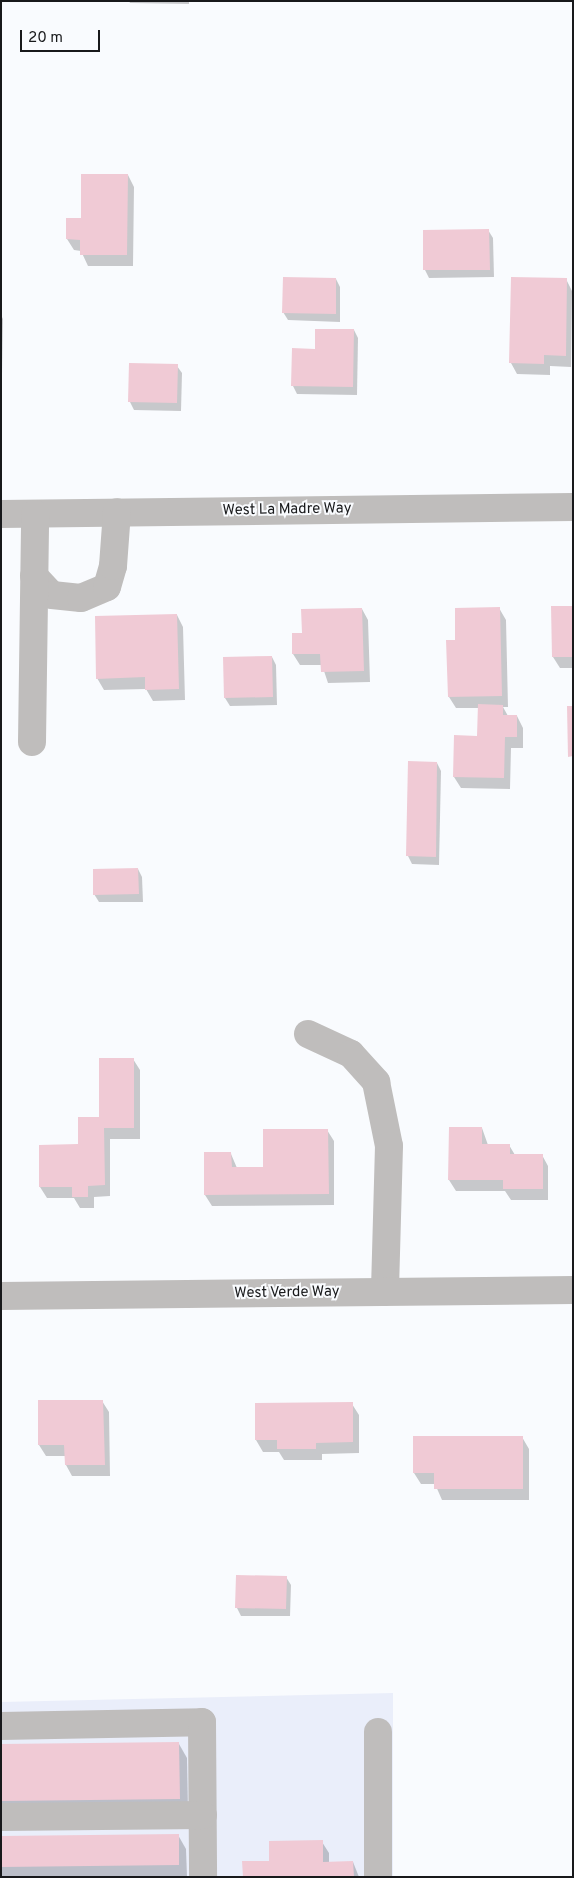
<!DOCTYPE html>
<html>
<head>
<meta charset="utf-8">
<style>
  body { margin:0 }
  #map { position:relative; width:574px; height:1878px; overflow:hidden; background:#f9fbfe; font-family:Overpass,sans-serif }
  div>[style] { position:absolute }
  .built>* { inset:0; background:#eaeefa }
  .shadow>* { inset:0; background:#0003 }
  .building>* { inset:0; background:#f0cad5 }
  .minor>* { height:28px; margin:-14px; padding:0 14px; transform-origin:14px; border-radius:14px; background:#bfbdbc }
  span { translate:-50% -50%; white-space:nowrap; text-align:center; line-height:1.15; -webkit-text-stroke:4px #f9fbfe; paint-order:stroke }
  .street-label { font-size:15px; color:#18191b }
  .frame { position:absolute; inset:0; border:2px solid #18191b; pointer-events:none }
  .scale { position:absolute; left:20px; top:30px; width:80px; height:22px; box-sizing:border-box; border:2px solid #18191b; border-top:0; padding-left:6px; font-size:15px; line-height:18px; white-space:nowrap; color:#18191b; -webkit-text-stroke:4px #f9fbfe; paint-order:stroke }
</style>
</head>
<body>
<div id="map">
  <div class="built">
    <i style="clip-path:polygon(393px 1693px,393px 1877px,1px 1877px,1px 1702px)"></i>
  </div>
  <div class="shadow">
    <i style="clip-path:polygon(129px 1px,189px 1px,189px 4px,130px 3px)"></i>
    <i style="clip-path:polygon(128px 175px,134px 187px,133px 266px,88px 266px,81px 251px,74px 250px,67px 239px,82px 219px)"></i>
    <i style="clip-path:polygon(488px 230px,493px 238px,494px 277px,429px 278px,425px 270px,424px 231px)"></i>
    <i style="clip-path:polygon(512px 278px,566px 279px,572px 291px,571px 367px,550px 366px,550px 375px,517px 374px,511px 363px)"></i>
    <i style="clip-path:polygon(336px 279px,340px 287px,340px 322px,288px 320px,283px 312px)"></i>
    <i style="clip-path:polygon(1px 315px,3px 319px,2px 374px,1px 374px)"></i>
    <i style="clip-path:polygon(354px 330px,358px 338px,357px 395px,297px 394px,293px 386px,316px 350px)"></i>
    <i style="clip-path:polygon(177px 366px,182px 373px,181px 411px,134px 410px,130px 402px)"></i>
    <i style="clip-path:polygon(552px 607px,573px 607px,573px 668px,560px 668px,553px 657px)"></i>
    <i style="clip-path:polygon(499px 608px,506px 620px,508px 707px,503px 707px,508px 716px,517px 716px,523px 728px,523px 748px,511px 748px,510px 789px,461px 788px,454px 777px,455px 736px,479px 737px,479px 708px,456px 708px,449px 697px,448px 641px,457px 641px)"></i>
    <i style="clip-path:polygon(362px 609px,368px 620px,370px 682px,328px 683px,322px 665px,300px 665px,293px 654px,303px 634px)"></i>
    <i style="clip-path:polygon(177px 615px,183px 627px,185px 700px,153px 701px,146px 689px,104px 690px,97px 678px)"></i>
    <i style="clip-path:polygon(272px 657px,276px 665px,277px 705px,230px 706px,225px 698px)"></i>
    <i style="clip-path:polygon(437px 763px,441px 771px,439px 865px,412px 864px,408px 856px)"></i>
    <i style="clip-path:polygon(138px 869px,142px 877px,143px 902px,99px 902px,94px 894px)"></i>
    <i style="clip-path:polygon(133px 1059px,140px 1070px,140px 1139px,110px 1139px,110px 1196px,94px 1197px,94px 1208px,80px 1208px,74px 1198px,47px 1198px,40px 1187px,101px 1118px)"></i>
    <i style="clip-path:polygon(482px 1128px,488px 1145px,509px 1145px,515px 1155px,542px 1155px,548px 1166px,548px 1200px,511px 1200px,505px 1191px,456px 1191px,449px 1180px)"></i>
    <i style="clip-path:polygon(327px 1130px,334px 1141px,334px 1205px,212px 1206px,205px 1195px,231px 1154px,237px 1168px,265px 1168px)"></i>
    <i style="clip-path:polygon(102px 1401px,109px 1412px,110px 1476px,72px 1476px,66px 1465px,66px 1456px,46px 1456px,39px 1445px,39px 1402px)"></i>
    <i style="clip-path:polygon(256px 1404px,352px 1404px,359px 1415px,359px 1453px,322px 1454px,322px 1460px,284px 1460px,279px 1452px,263px 1452px,256px 1440px)"></i>
    <i style="clip-path:polygon(522px 1437px,529px 1449px,529px 1500px,442px 1500px,435px 1484px,421px 1484px,414px 1473px)"></i>
    <i style="clip-path:polygon(286px 1577px,291px 1585px,290px 1616px,241px 1616px,237px 1608px)"></i>
    <i style="clip-path:polygon(179px 1744px,187px 1758px,188px 1813px,1px 1814px,1px 1745px)"></i>
    <i style="clip-path:polygon(178px 1835px,186px 1849px,187px 1877px,1px 1877px,1px 1837px)"></i>
    <i style="clip-path:polygon(322px 1842px,329px 1853px,329px 1863px,353px 1862px,359px 1877px,244px 1877px)"></i>
  </div>
  <div class="building">
    <i style="clip-path:polygon(81px 174px,128px 174px,127px 255px,80px 255px,80px 240px,66px 239px,66px 218px,81px 218px)"></i>
    <i style="clip-path:polygon(489px 229px,490px 270px,423px 270px,423px 230px)"></i>
    <i style="clip-path:polygon(283px 277px,336px 278px,336px 314px,282px 313px)"></i>
    <i style="clip-path:polygon(511px 277px,567px 278px,566px 356px,544px 355px,544px 364px,509px 363px)"></i>
    <i style="clip-path:polygon(315px 329px,354px 329px,353px 387px,291px 386px,292px 348px,315px 349px)"></i>
    <i style="clip-path:polygon(129px 363px,178px 364px,177px 403px,128px 402px)"></i>
    <i style="clip-path:polygon(551px 606px,573px 606px,573px 657px,552px 657px)"></i>
    <i style="clip-path:polygon(500px 607px,502px 696px,448px 697px,446px 640px,455px 640px,455px 608px)"></i>
    <i style="clip-path:polygon(362px 608px,364px 671px,321px 672px,320px 654px,292px 654px,292px 633px,302px 633px,301px 609px)"></i>
    <i style="clip-path:polygon(177px 614px,179px 689px,145px 690px,145px 677px,96px 679px,95px 616px)"></i>
    <i style="clip-path:polygon(272px 656px,273px 697px,224px 698px,223px 657px)"></i>
    <i style="clip-path:polygon(478px 704px,503px 705px,503px 715px,517px 715px,517px 737px,505px 737px,504px 778px,453px 777px,454px 735px,477px 736px)"></i>
    <i style="clip-path:polygon(567px 706px,573px 706px,573px 756px,568px 757px)"></i>
    <i style="clip-path:polygon(408px 761px,437px 762px,436px 857px,406px 856px)"></i>
    <i style="clip-path:polygon(138px 868px,139px 894px,93px 895px,93px 869px)"></i>
    <i style="clip-path:polygon(99px 1058px,134px 1058px,134px 1128px,104px 1128px,105px 1185px,88px 1186px,88px 1197px,72px 1197px,72px 1187px,39px 1187px,39px 1145px,78px 1144px,78px 1117px,99px 1117px)"></i>
    <i style="clip-path:polygon(449px 1127px,482px 1127px,482px 1144px,510px 1144px,510px 1154px,543px 1154px,543px 1189px,503px 1189px,503px 1180px,448px 1180px)"></i>
    <i style="clip-path:polygon(263px 1129px,328px 1129px,329px 1194px,204px 1195px,204px 1152px,231px 1152px,232px 1167px,263px 1167px)"></i>
    <i style="clip-path:polygon(38px 1400px,103px 1400px,105px 1465px,65px 1465px,64px 1445px,38px 1445px)"></i>
    <i style="clip-path:polygon(353px 1402px,353px 1442px,316px 1443px,316px 1449px,277px 1449px,277px 1440px,255px 1440px,255px 1403px)"></i>
    <i style="clip-path:polygon(413px 1436px,523px 1436px,523px 1489px,434px 1489px,434px 1473px,413px 1473px)"></i>
    <i style="clip-path:polygon(236px 1575px,287px 1576px,286px 1609px,235px 1608px)"></i>
    <i style="clip-path:polygon(179px 1742px,180px 1799px,1px 1801px,1px 1744px)"></i>
    <i style="clip-path:polygon(179px 1834px,179px 1865px,1px 1867px,1px 1836px)"></i>
    <i style="clip-path:polygon(323px 1840px,323px 1862px,353px 1861px,354px 1877px,243px 1877px,242px 1861px,269px 1861px,269px 1841px)"></i>
  </div>
  <div class="minor">
    <i style="left:1px;top:514px;width:572px;rotate:-0.7deg"></i>
    <i style="left:34px;top:576px;width:26px;rotate:47deg"></i>
    <i style="left:52px;top:595px;width:29px;rotate:6deg"></i>
    <i style="left:81px;top:598px;width:28px;rotate:-23deg"></i>
    <i style="left:107px;top:587px;width:22px;rotate:-74deg"></i>
    <i style="left:113px;top:566px;width:54px;rotate:-85.8deg"></i>
    <i style="left:32px;top:742px;width:228px;rotate:-89.2deg"></i>
    <i style="left:308px;top:1034px;width:47px;rotate:24.9deg"></i>
    <i style="left:351px;top:1054px;width:38px;rotate:48deg"></i>
    <i style="left:376px;top:1082px;width:65px;rotate:78.5deg"></i>
    <i style="left:389px;top:1146px;width:146px;rotate:91.6deg"></i>
    <i style="left:1px;top:1296px;width:572px;rotate:-0.6deg"></i>
    <i style="left:1px;top:1726px;width:201px;rotate:-1.1deg"></i>
    <i style="left:202px;top:1722px;width:155px;rotate:89.6deg"></i>
    <i style="left:378px;top:1732px;width:145px;rotate:90deg"></i>
    <i style="left:1px;top:1817px;width:202px;rotate:-0.6deg"></i>
  </div>
  <div class="street-label">
    <span style="left:287px;top:510px;rotate:-1deg">West La Madre Way</span>
    <span style="left:287px;top:1293px;rotate:-1deg">West Verde Way</span>
  </div>
  <div class="frame"></div>
  <div class="scale">20 m</div>
</div>
</body>
</html>
